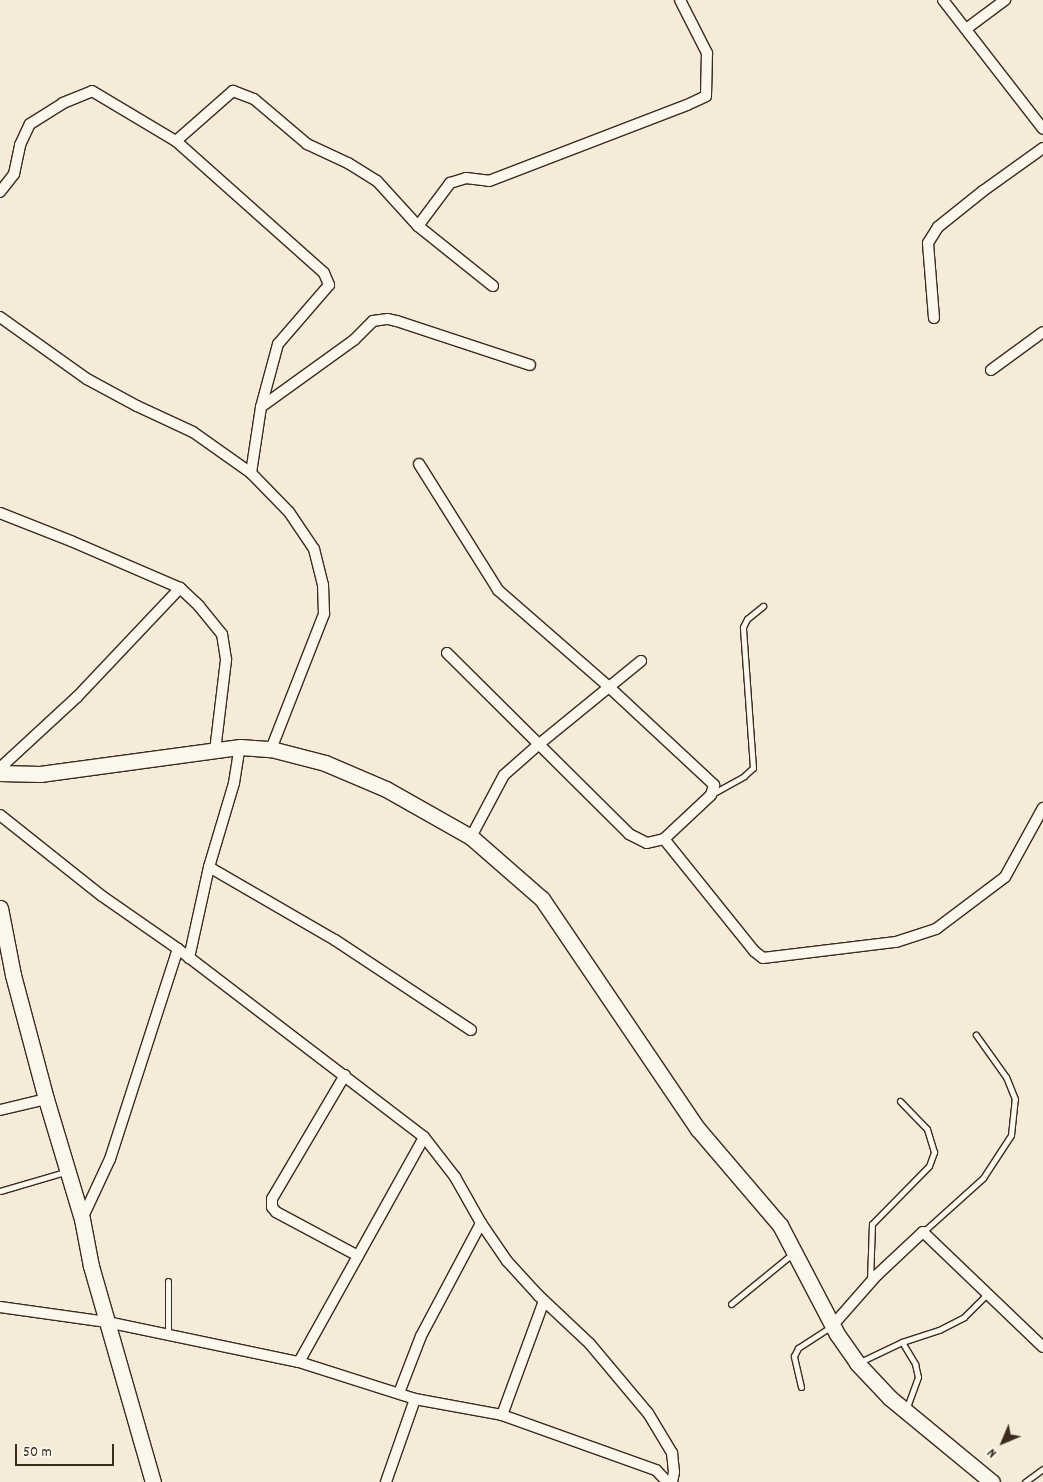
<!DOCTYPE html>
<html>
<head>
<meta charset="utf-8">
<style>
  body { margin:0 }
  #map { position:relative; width:1043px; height:1482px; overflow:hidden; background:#f5ebd9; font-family:Dekko,sans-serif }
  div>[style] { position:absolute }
  .roads { filter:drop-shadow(1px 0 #3b2a1e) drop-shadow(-1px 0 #3b2a1e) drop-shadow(0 1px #3b2a1e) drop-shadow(0 -1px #3b2a1e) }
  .lane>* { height:5px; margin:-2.5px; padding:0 2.5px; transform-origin:2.5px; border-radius:2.5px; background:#fbf7ec }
  .street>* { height:10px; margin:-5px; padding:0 5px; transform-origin:5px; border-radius:5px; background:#fbf7ec }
  .secondary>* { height:15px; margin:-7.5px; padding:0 7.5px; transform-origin:7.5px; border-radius:7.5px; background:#fbf7ec }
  span { translate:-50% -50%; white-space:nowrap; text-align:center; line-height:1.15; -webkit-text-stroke:4px #fbf7ec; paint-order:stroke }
  .north { position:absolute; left:978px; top:1417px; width:50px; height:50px; -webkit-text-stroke:4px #fbf7ec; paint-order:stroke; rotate:225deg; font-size:14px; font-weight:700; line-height:20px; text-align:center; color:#3b2a1e }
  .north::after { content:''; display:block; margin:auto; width:18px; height:22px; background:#3b2a1e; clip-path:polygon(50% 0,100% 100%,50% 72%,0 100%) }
  .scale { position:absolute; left:15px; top:1444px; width:99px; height:22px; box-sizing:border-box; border:2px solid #3b2a1e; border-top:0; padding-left:6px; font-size:15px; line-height:18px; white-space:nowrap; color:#3b2a1e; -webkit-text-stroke:4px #fbf7ec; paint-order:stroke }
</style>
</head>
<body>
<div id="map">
  <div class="roads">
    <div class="lane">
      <i style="left:712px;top:794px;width:37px;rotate:-29deg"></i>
      <i style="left:744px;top:776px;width:12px;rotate:-42deg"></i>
      <i style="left:753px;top:768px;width:141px;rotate:-94.1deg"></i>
      <i style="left:743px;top:627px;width:9px;rotate:-63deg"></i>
      <i style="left:747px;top:619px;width:21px;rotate:-39deg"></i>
      <i style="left:0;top:1191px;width:68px;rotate:-16.3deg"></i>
      <i style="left:923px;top:1232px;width:81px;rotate:-42deg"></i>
      <i style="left:983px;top:1178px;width:51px;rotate:-56.9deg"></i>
      <i style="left:1011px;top:1135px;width:36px;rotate:-84deg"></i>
      <i style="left:1015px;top:1099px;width:24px;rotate:-112deg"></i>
      <i style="left:1006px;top:1077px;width:52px;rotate:-125.5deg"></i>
      <i style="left:168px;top:1281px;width:53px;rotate:90deg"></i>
      <i style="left:870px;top:1281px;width:57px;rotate:-88deg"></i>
      <i style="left:872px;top:1224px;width:81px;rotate:-45.5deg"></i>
      <i style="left:929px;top:1166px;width:15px;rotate:-70deg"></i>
      <i style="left:934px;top:1152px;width:24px;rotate:-107deg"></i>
      <i style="left:927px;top:1129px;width:39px;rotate:-134deg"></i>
      <i style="left:731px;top:1304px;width:79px;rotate:-39.3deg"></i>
      <i style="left:902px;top:1342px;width:26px;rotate:59deg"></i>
      <i style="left:915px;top:1364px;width:13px;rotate:77deg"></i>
      <i style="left:918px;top:1377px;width:33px;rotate:110deg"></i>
      <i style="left:860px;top:1362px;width:47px;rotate:-25.5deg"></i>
      <i style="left:902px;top:1342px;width:39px;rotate:-18deg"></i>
      <i style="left:939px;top:1330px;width:28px;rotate:-27deg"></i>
      <i style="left:964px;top:1317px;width:33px;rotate:-45deg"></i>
      <i style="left:801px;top:1387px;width:32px;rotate:-103deg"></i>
      <i style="left:794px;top:1356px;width:9px;rotate:-63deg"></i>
      <i style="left:798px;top:1348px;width:40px;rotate:-32.9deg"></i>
      <i style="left:1025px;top:1482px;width:22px;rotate:-36deg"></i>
    </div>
    <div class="street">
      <i style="left:943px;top:0;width:163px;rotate:52.2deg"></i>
      <i style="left:966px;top:29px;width:49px;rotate:-36.6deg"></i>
      <i style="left:176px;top:141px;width:76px;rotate:-41.3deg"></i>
      <i style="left:233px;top:91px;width:22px;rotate:21deg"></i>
      <i style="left:254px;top:99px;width:70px;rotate:40.3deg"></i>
      <i style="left:307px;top:144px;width:45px;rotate:24.9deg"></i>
      <i style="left:348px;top:163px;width:34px;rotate:32deg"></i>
      <i style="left:377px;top:181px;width:61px;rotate:47.7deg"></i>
      <i style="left:418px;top:226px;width:54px;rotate:-53.3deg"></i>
      <i style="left:450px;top:183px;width:17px;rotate:-17deg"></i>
      <i style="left:466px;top:178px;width:23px;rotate:7deg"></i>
      <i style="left:489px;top:181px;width:212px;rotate:-21deg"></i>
      <i style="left:687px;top:105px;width:21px;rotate:-25deg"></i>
      <i style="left:706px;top:96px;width:43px;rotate:-88.7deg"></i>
      <i style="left:707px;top:53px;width:59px;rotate:-117deg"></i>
      <i style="left:0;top:192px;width:23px;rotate:-52deg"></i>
      <i style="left:14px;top:174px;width:30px;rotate:-78deg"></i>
      <i style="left:20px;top:145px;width:23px;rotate:-65deg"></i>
      <i style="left:30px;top:124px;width:39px;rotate:-32deg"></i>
      <i style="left:63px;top:103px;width:31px;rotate:-22deg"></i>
      <i style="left:92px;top:91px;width:98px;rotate:30.8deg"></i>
      <i style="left:176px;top:141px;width:198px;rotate:41.7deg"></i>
      <i style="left:324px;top:273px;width:13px;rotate:67deg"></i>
      <i style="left:329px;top:285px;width:78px;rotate:130.8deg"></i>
      <i style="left:278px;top:344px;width:65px;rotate:105.1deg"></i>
      <i style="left:261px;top:407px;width:67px;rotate:98.6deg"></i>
      <i style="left:418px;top:226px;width:96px;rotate:38.7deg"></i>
      <i style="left:0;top:317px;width:107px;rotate:35.5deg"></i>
      <i style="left:87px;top:379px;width:57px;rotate:28.4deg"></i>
      <i style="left:137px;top:406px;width:62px;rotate:24.9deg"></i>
      <i style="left:193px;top:432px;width:71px;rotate:35.3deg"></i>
      <i style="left:251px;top:473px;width:54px;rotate:45.7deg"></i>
      <i style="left:289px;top:512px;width:45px;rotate:56deg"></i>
      <i style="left:314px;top:549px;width:37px;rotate:76deg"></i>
      <i style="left:323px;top:585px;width:29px;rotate:88deg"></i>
      <i style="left:324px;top:614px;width:145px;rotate:111.4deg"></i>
      <i style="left:934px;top:318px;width:75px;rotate:-94.6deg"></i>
      <i style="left:928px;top:243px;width:19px;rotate:-58deg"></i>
      <i style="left:938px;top:227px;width:58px;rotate:-38.7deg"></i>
      <i style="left:983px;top:191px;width:74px;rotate:-35.6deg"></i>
      <i style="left:991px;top:370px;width:64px;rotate:-36.2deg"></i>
      <i style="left:261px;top:407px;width:115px;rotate:-35.8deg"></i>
      <i style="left:354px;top:340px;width:27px;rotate:-45deg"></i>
      <i style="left:373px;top:321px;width:15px;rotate:-8deg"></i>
      <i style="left:388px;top:319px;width:9px;rotate:13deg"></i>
      <i style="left:397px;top:321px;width:140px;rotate:18.3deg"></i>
      <i style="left:419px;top:464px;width:149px;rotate:57.9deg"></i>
      <i style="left:498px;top:590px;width:147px;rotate:41.1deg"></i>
      <i style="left:609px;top:687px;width:144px;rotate:43deg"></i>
      <i style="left:714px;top:785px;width:10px;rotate:107deg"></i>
      <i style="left:711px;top:795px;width:64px;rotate:136.9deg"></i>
      <i style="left:0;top:513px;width:76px;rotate:21.5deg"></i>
      <i style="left:71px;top:541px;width:119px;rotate:23.3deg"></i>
      <i style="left:180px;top:588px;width:26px;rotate:43deg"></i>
      <i style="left:199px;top:606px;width:36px;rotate:51deg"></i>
      <i style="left:222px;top:634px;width:26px;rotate:81deg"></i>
      <i style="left:226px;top:660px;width:92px;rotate:96.9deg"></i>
      <i style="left:447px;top:653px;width:257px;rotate:44.8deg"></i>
      <i style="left:629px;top:834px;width:20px;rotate:27deg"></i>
      <i style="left:647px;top:843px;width:17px;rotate:-13deg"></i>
      <i style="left:664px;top:839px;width:144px;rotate:51.2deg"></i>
      <i style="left:754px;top:951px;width:11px;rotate:38deg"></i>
      <i style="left:763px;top:958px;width:134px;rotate:-6.9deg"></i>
      <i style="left:896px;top:942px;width:42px;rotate:-18deg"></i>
      <i style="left:936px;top:929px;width:86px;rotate:-37deg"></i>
      <i style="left:1005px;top:877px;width:79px;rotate:-61.2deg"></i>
      <i style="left:0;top:768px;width:105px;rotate:-42.7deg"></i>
      <i style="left:77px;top:697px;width:150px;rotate:-46.6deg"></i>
      <i style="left:0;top:815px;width:130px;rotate:38.5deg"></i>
      <i style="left:102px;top:896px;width:93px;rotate:34.9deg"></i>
      <i style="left:178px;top:949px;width:310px;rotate:37.4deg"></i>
      <i style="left:424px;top:1137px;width:51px;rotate:52.2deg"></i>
      <i style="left:455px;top:1177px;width:53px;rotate:60.5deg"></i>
      <i style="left:481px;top:1223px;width:46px;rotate:55.6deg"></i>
      <i style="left:507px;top:1261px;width:46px;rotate:47.6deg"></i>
      <i style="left:538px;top:1295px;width:71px;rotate:43.3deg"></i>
      <i style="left:590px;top:1344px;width:90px;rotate:50deg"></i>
      <i style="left:648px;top:1413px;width:47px;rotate:59deg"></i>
      <i style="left:672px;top:1453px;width:19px;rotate:84deg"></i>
      <i style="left:674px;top:1472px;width:10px;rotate:101deg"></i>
      <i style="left:471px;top:837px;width:70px;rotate:-62deg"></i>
      <i style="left:504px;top:775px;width:45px;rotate:-41.4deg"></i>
      <i style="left:538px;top:745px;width:133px;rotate:-39.2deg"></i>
      <i style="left:209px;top:867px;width:146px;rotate:30.1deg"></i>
      <i style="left:335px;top:940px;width:163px;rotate:33.5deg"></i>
      <i style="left:189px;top:958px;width:93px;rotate:-77.6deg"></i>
      <i style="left:209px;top:867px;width:88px;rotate:-73.4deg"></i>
      <i style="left:234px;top:783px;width:36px;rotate:-81deg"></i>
      <i style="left:345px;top:1075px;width:144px;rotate:120.5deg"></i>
      <i style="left:272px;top:1199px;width:8px;rotate:90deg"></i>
      <i style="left:272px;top:1207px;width:6px;rotate:51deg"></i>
      <i style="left:276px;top:1212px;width:93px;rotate:28.2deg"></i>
      <i style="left:0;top:1110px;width:47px;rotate:-13.4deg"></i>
      <i style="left:82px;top:1219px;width:66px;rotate:-65deg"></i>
      <i style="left:110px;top:1159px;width:221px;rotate:-72.1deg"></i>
      <i style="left:0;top:1307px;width:108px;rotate:8deg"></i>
      <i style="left:107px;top:1322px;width:196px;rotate:11.8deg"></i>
      <i style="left:299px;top:1362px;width:122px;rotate:17.7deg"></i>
      <i style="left:415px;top:1399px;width:88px;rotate:10.4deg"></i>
      <i style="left:502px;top:1415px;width:164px;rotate:19.7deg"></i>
      <i style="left:656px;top:1470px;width:16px;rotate:47deg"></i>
      <i style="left:833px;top:1325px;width:67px;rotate:-48.7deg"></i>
      <i style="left:877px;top:1275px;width:63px;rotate:-43.1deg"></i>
      <i style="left:923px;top:1232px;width:166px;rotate:43.8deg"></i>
      <i style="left:299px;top:1362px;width:257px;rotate:-60.9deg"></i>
      <i style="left:399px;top:1393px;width:61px;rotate:-68.9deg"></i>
      <i style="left:421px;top:1336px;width:128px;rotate:-62deg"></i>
      <i style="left:502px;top:1415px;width:121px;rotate:-69.8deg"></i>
      <i style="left:386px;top:1482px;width:88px;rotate:-70.7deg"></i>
    </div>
    <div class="secondary">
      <i style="left:0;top:773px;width:40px;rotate:1.4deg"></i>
      <i style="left:40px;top:774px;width:202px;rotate:-7.7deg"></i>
      <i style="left:240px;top:747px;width:31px;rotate:4deg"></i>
      <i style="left:271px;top:749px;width:56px;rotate:14.5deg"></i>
      <i style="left:325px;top:763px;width:66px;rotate:23.1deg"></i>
      <i style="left:386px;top:789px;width:98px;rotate:29.5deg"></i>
      <i style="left:471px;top:837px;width:94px;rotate:41.1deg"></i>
      <i style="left:542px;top:899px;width:278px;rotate:55.9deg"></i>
      <i style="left:698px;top:1129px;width:126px;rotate:49.5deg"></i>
      <i style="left:780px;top:1225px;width:123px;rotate:62.4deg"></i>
      <i style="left:837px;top:1334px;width:35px;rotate:55deg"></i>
      <i style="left:857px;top:1363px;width:48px;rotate:46.7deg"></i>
      <i style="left:890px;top:1398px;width:132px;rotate:39.5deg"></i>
      <i style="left:0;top:908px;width:68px;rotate:79deg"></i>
      <i style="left:13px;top:975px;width:128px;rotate:75.1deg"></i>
      <i style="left:46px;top:1099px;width:125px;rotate:73.3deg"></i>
      <i style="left:82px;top:1219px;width:48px;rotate:79.2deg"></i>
      <i style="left:91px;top:1266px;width:225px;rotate:74deg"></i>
    </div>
  </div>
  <div class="north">N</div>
  <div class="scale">50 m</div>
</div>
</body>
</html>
